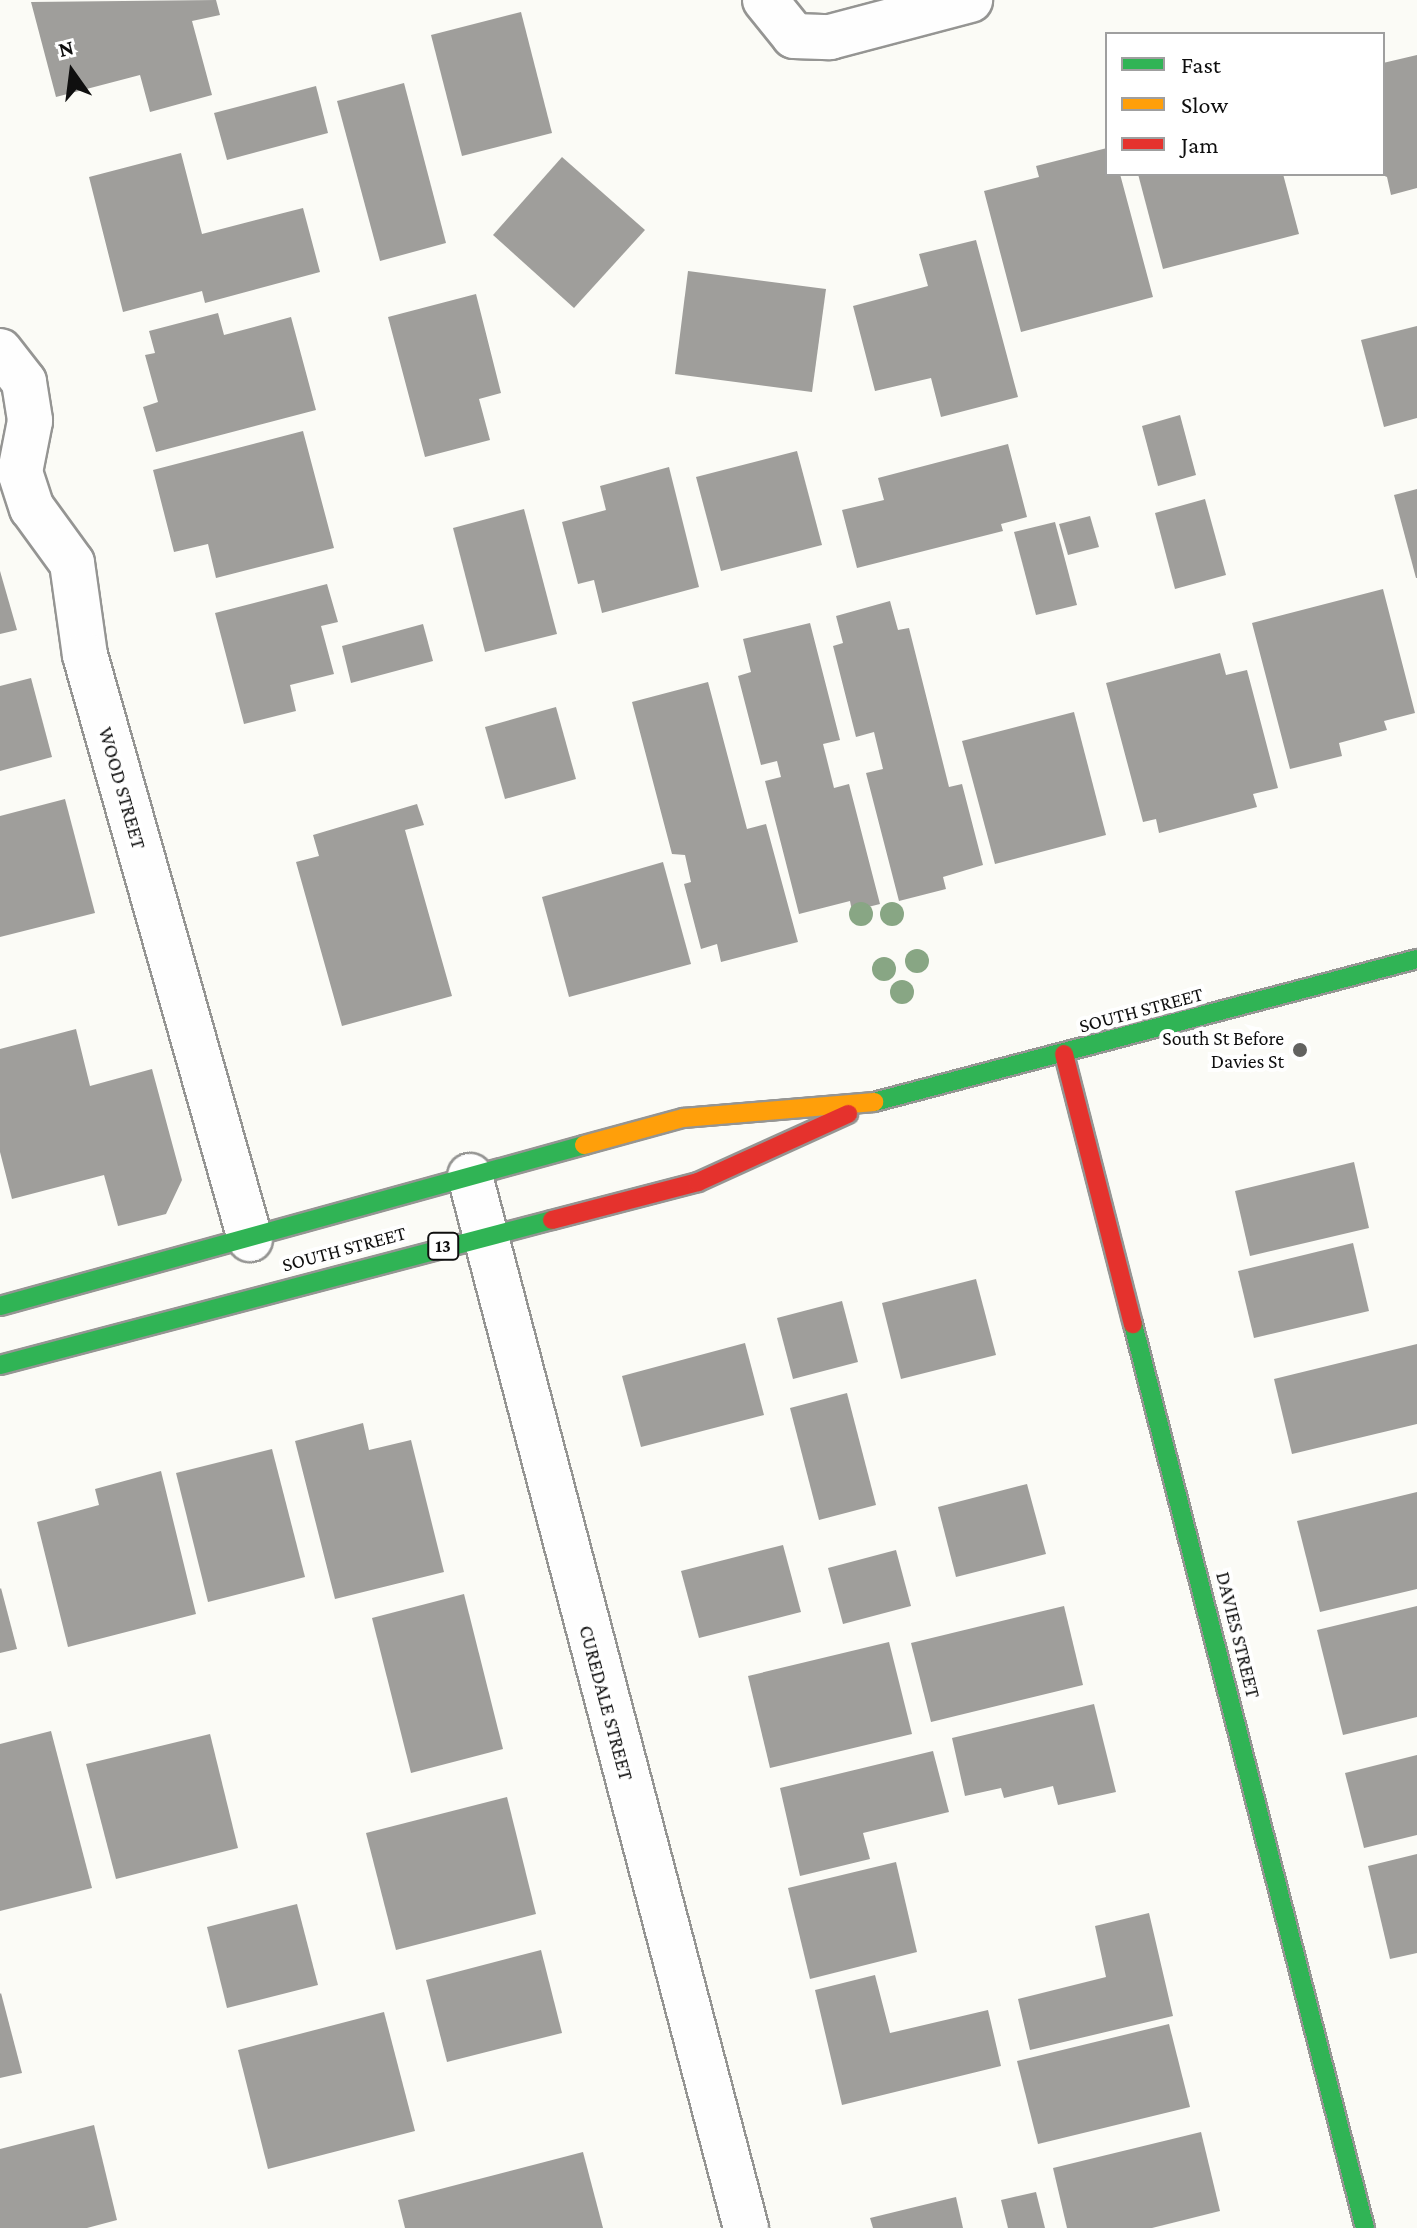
<!DOCTYPE html>
<html>
<head>
<meta charset="utf-8">
<style>
  body { margin:0 }
  #map { position:relative; width:1417px; height:2228px; overflow:hidden; background:#fbfbf6; font-family:"Crimson Pro",serif }
  div>[style] { position:absolute }
  .building>* { inset:0; background:#9f9e9b }
  .roads { filter:drop-shadow(2px 0 #959593) drop-shadow(-2px 0 #959593) drop-shadow(0 2px #959593) drop-shadow(0 -2px #959593) }
  .street>* { height:44px; margin:-22px; padding:0 22px; transform-origin:22px; border-radius:22px; background:#fefefe }
  .fast>* { height:18px; margin:-9px; padding:0 9px; transform-origin:9px; border-radius:9px; background:#30b455 }
  .slow>* { height:18px; margin:-9px; padding:0 9px; transform-origin:9px; border-radius:9px; background:#ff9f0a }
  .jam>* { height:18px; margin:-9px; padding:0 9px; transform-origin:9px; border-radius:9px; background:#e5322d }
  .trees>* { width:24px; height:24px; margin:-12px; border-radius:50%; background:#88a684 }
  .dots>* { width:22px; height:22px; translate:-50% -50%; box-sizing:border-box; border:4px solid #fff; border-radius:50% }
  span { translate:-50% -50%; white-space:nowrap; text-align:center; line-height:1.15; -webkit-text-stroke:8px #fff; paint-order:stroke }
  .shield-label span { padding:2px 6px; background:#fff; border:2px solid; border-radius:6px; -webkit-text-stroke-width:0 }
  .shield-label { font-size:18px; color:#0f0f0f; font-weight:700 }
  .street-label { font-size:20px; color:#0f0f0f }
  .poi-label { font-size:20px; color:#0f0f0f }
  .right { translate:-100% -50%; text-align:right }
  .legend { position:absolute; left:1105px; top:32px; width:280px; height:144px; box-sizing:border-box; background:#fff; border:2px solid #9f9f9f; margin:0; padding:10px 14px; list-style:none; font-size:24px; color:#0f0f0f }
  .legend li { display:flex; align-items:center; gap:16px; height:40px }
  .legend b { width:40px; border:2px solid #9f9f9f }
  .north { position:absolute; left:32px; top:32px; width:80px; height:80px; -webkit-text-stroke:6px #fff; paint-order:stroke; rotate:346deg; font-size:22px; font-weight:700; line-height:32px; text-align:center; color:#0f0f0f }
  .north::after { content:''; display:block; margin:auto; width:28px; height:36px; background:#0f0f0f; clip-path:polygon(50% 0,100% 100%,50% 72%,0 100%) }
</style>
</head>
<body>
<div id="map">
  <div class="building">
    <i style="clip-path:polygon(216px 0,220px 15px,192px 21px,212px 95px,150px 112px,140px 75px,56px 97px,31px 2px)"></i>
    <i style="clip-path:polygon(521px 12px,552px 133px,462px 156px,431px 35px)"></i>
    <i style="clip-path:polygon(1417px 55px,1417px 188px,1391px 195px,1387px 177px,1380px 174px,1383px 63px)"></i>
    <i style="clip-path:polygon(404px 83px,446px 243px,380px 261px,337px 101px)"></i>
    <i style="clip-path:polygon(316px 86px,328px 133px,227px 160px,214px 113px)"></i>
    <i style="clip-path:polygon(1107px 148px,1107px 174px,1120px 174px,1153px 297px,1021px 332px,984px 191px,1039px 177px,1036px 166px)"></i>
    <i style="clip-path:polygon(181px 153px,202px 234px,303px 208px,320px 272px,205px 303px,202px 291px,123px 312px,89px 177px)"></i>
    <i style="clip-path:polygon(562px 157px,645px 230px,574px 308px,493px 235px)"></i>
    <i style="clip-path:polygon(1138px 174px,1283px 174px,1299px 234px,1163px 269px)"></i>
    <i style="clip-path:polygon(976px 240px,1018px 397px,941px 417px,931px 378px,875px 391px,853px 306px,928px 286px,919px 254px)"></i>
    <i style="clip-path:polygon(688px 271px,826px 289px,812px 392px,675px 374px)"></i>
    <i style="clip-path:polygon(476px 294px,501px 393px,479px 399px,490px 440px,425px 457px,388px 317px)"></i>
    <i style="clip-path:polygon(218px 313px,224px 335px,291px 317px,316px 410px,156px 452px,143px 407px,158px 402px,145px 355px,155px 353px,149px 331px)"></i>
    <i style="clip-path:polygon(1417px 326px,1417px 418px,1384px 427px,1361px 340px)"></i>
    <i style="clip-path:polygon(1180px 415px,1196px 475px,1158px 486px,1142px 426px)"></i>
    <i style="clip-path:polygon(303px 431px,334px 548px,216px 578px,208px 544px,174px 552px,153px 470px)"></i>
    <i style="clip-path:polygon(1008px 444px,1027px 517px,1001px 524px,1003px 531px,857px 568px,842px 510px,884px 500px,878px 478px)"></i>
    <i style="clip-path:polygon(797px 451px,822px 545px,721px 571px,696px 477px)"></i>
    <i style="clip-path:polygon(669px 467px,699px 587px,602px 613px,594px 580px,578px 584px,562px 522px,606px 510px,600px 486px)"></i>
    <i style="clip-path:polygon(1417px 489px,1417px 578px,1416px 578px,1394px 495px)"></i>
    <i style="clip-path:polygon(1205px 499px,1226px 575px,1175px 589px,1155px 513px)"></i>
    <i style="clip-path:polygon(524px 509px,557px 634px,485px 652px,453px 528px)"></i>
    <i style="clip-path:polygon(1090px 516px,1099px 547px,1068px 555px,1059px 524px)"></i>
    <i style="clip-path:polygon(1055px 522px,1077px 605px,1036px 615px,1014px 532px)"></i>
    <i style="clip-path:polygon(0 571px,17px 630px,0 634px)"></i>
    <i style="clip-path:polygon(327px 584px,338px 622px,321px 626px,334px 674px,290px 685px,296px 711px,244px 724px,215px 613px)"></i>
    <i style="clip-path:polygon(1383px 589px,1415px 713px,1384px 721px,1387px 730px,1339px 743px,1342px 756px,1290px 769px,1252px 623px)"></i>
    <i style="clip-path:polygon(890px 601px,898px 630px,909px 628px,949px 787px,962px 784px,983px 865px,943px 877px,946px 889px,899px 901px,866px 773px,883px 769px,874px 732px,856px 737px,833px 646px,843px 643px,836px 616px)"></i>
    <i style="clip-path:polygon(810px 623px,840px 740px,823px 744px,834px 788px,849px 784px,880px 904px,852px 911px,850px 901px,799px 914px,765px 781px,781px 777px,777px 761px,761px 765px,738px 676px,751px 672px,743px 639px)"></i>
    <i style="clip-path:polygon(423px 624px,433px 661px,351px 683px,342px 646px)"></i>
    <i style="clip-path:polygon(1220px 653px,1226px 675px,1247px 670px,1278px 788px,1253px 794px,1257px 807px,1159px 833px,1156px 819px,1143px 822px,1106px 683px)"></i>
    <i style="clip-path:polygon(31px 678px,52px 757px,0 771px,0 686px)"></i>
    <i style="clip-path:polygon(708px 682px,747px 829px,766px 824px,798px 942px,721px 962px,717px 944px,701px 949px,684px 884px,691px 882px,685px 855px,672px 854px,632px 702px)"></i>
    <i style="clip-path:polygon(556px 707px,576px 779px,505px 799px,485px 727px)"></i>
    <i style="clip-path:polygon(1074px 712px,1106px 835px,995px 864px,962px 741px)"></i>
    <i style="clip-path:polygon(65px 799px,95px 913px,0 937px,0 816px)"></i>
    <i style="clip-path:polygon(417px 804px,424px 825px,405px 830px,452px 996px,342px 1026px,296px 862px,319px 856px,313px 835px)"></i>
    <i style="clip-path:polygon(663px 862px,691px 964px,569px 997px,542px 897px)"></i>
    <i style="clip-path:polygon(76px 1029px,90px 1086px,152px 1069px,182px 1180px,166px 1214px,118px 1226px,104px 1175px,12px 1199px,0 1152px,0 1049px)"></i>
    <i style="clip-path:polygon(1354px 1162px,1369px 1228px,1250px 1256px,1235px 1191px)"></i>
    <i style="clip-path:polygon(1353px 1243px,1369px 1311px,1254px 1338px,1238px 1271px)"></i>
    <i style="clip-path:polygon(976px 1279px,996px 1355px,901px 1379px,882px 1303px)"></i>
    <i style="clip-path:polygon(842px 1301px,858px 1362px,793px 1379px,777px 1318px)"></i>
    <i style="clip-path:polygon(745px 1343px,764px 1415px,641px 1447px,622px 1376px)"></i>
    <i style="clip-path:polygon(1417px 1344px,1417px 1424px,1292px 1454px,1274px 1379px)"></i>
    <i style="clip-path:polygon(847px 1393px,876px 1505px,819px 1520px,790px 1408px)"></i>
    <i style="clip-path:polygon(363px 1423px,369px 1450px,411px 1440px,444px 1572px,335px 1599px,295px 1441px)"></i>
    <i style="clip-path:polygon(272px 1449px,305px 1577px,208px 1602px,176px 1473px)"></i>
    <i style="clip-path:polygon(161px 1471px,196px 1614px,68px 1647px,37px 1522px,99px 1505px,95px 1489px)"></i>
    <i style="clip-path:polygon(1027px 1484px,1046px 1554px,956px 1577px,938px 1507px)"></i>
    <i style="clip-path:polygon(1417px 1492px,1417px 1589px,1320px 1612px,1297px 1521px)"></i>
    <i style="clip-path:polygon(783px 1545px,801px 1612px,699px 1638px,681px 1571px)"></i>
    <i style="clip-path:polygon(896px 1550px,911px 1606px,843px 1624px,828px 1568px)"></i>
    <i style="clip-path:polygon(1px 1588px,17px 1649px,0 1653px,0 1589px)"></i>
    <i style="clip-path:polygon(464px 1594px,503px 1749px,411px 1773px,372px 1618px)"></i>
    <i style="clip-path:polygon(1064px 1606px,1083px 1685px,931px 1722px,911px 1643px)"></i>
    <i style="clip-path:polygon(1417px 1606px,1417px 1717px,1343px 1735px,1317px 1630px)"></i>
    <i style="clip-path:polygon(889px 1642px,912px 1734px,770px 1768px,748px 1676px)"></i>
    <i style="clip-path:polygon(1094px 1704px,1116px 1792px,1058px 1805px,1053px 1786px,1004px 1798px,1001px 1788px,965px 1796px,952px 1738px)"></i>
    <i style="clip-path:polygon(51px 1731px,92px 1888px,0 1911px,0 1744px)"></i>
    <i style="clip-path:polygon(210px 1734px,238px 1848px,116px 1879px,86px 1764px)"></i>
    <i style="clip-path:polygon(933px 1751px,949px 1812px,863px 1833px,870px 1859px,800px 1876px,780px 1788px)"></i>
    <i style="clip-path:polygon(1417px 1755px,1417px 1835px,1364px 1848px,1345px 1773px)"></i>
    <i style="clip-path:polygon(507px 1797px,536px 1914px,396px 1950px,366px 1833px)"></i>
    <i style="clip-path:polygon(1417px 1854px,1417px 1953px,1390px 1959px,1368px 1866px)"></i>
    <i style="clip-path:polygon(896px 1862px,917px 1952px,810px 1979px,788px 1888px)"></i>
    <i style="clip-path:polygon(297px 1904px,318px 1985px,227px 2008px,207px 1927px)"></i>
    <i style="clip-path:polygon(1149px 1913px,1173px 2016px,1030px 2050px,1018px 1999px,1106px 1977px,1095px 1926px)"></i>
    <i style="clip-path:polygon(541px 1950px,562px 2033px,447px 2062px,426px 1980px)"></i>
    <i style="clip-path:polygon(875px 1975px,890px 2033px,988px 2010px,1001px 2066px,842px 2105px,815px 1990px)"></i>
    <i style="clip-path:polygon(1px 1993px,22px 2073px,0 2078px,0 1994px)"></i>
    <i style="clip-path:polygon(384px 2012px,415px 2131px,268px 2169px,238px 2050px)"></i>
    <i style="clip-path:polygon(1169px 2024px,1190px 2107px,1038px 2144px,1017px 2061px)"></i>
    <i style="clip-path:polygon(94px 2125px,117px 2220px,87px 2228px,0 2228px,0 2149px)"></i>
    <i style="clip-path:polygon(1201px 2132px,1220px 2211px,1152px 2228px,1067px 2228px,1053px 2168px)"></i>
    <i style="clip-path:polygon(583px 2152px,603px 2228px,405px 2228px,398px 2200px)"></i>
    <i style="clip-path:polygon(1036px 2192px,1045px 2228px,1008px 2228px,1001px 2200px)"></i>
    <i style="clip-path:polygon(956px 2197px,963px 2228px,873px 2228px,870px 2218px)"></i>
  </div>
  <div class="roads">
    <div class="street">
      <i style="left:765px;top:0;width:46px;rotate:51.1deg"></i>
      <i style="left:794px;top:36px;width:36px;rotate:2deg"></i>
      <i style="left:830px;top:37px;width:145px;rotate:-14.8deg"></i>
      <i style="left:0;top:351px;width:39px;rotate:52deg"></i>
      <i style="left:24px;top:382px;width:39px;rotate:81deg"></i>
      <i style="left:30px;top:421px;width:52px;rotate:101.1deg"></i>
      <i style="left:20px;top:472px;width:38px;rotate:72deg"></i>
      <i style="left:32px;top:508px;width:68px;rotate:54deg"></i>
      <i style="left:72px;top:563px;width:93px;rotate:82deg"></i>
      <i style="left:85px;top:655px;width:607px;rotate:74.22deg"></i>
      <i style="left:470px;top:1176px;width:1088px;rotate:75.3deg"></i>
    </div>
    <div class="fast">
      <i style="left:874px;top:1102px;width:562px;rotate:-14.75deg"></i>
      <i style="left:0;top:1306px;width:606px;rotate:-15.41deg"></i>
      <i style="left:1133px;top:1324px;width:933px;rotate:75.61deg"></i>
      <i style="left:0;top:1365px;width:571px;rotate:-14.72deg"></i>
    </div>
    <div class="slow">
      <i style="left:584px;top:1145px;width:103px;rotate:-15.3deg"></i>
      <i style="left:683px;top:1118px;width:192px;rotate:-4.8deg"></i>
    </div>
    <div class="jam">
      <i style="left:1064px;top:1054px;width:279px;rotate:75.7deg"></i>
      <i style="left:552px;top:1220px;width:151px;rotate:-14.6deg"></i>
      <i style="left:698px;top:1182px;width:165px;rotate:-24.4deg"></i>
    </div>
  </div>
  <div class="trees">
    <i style="left:861px;top:914px"></i>
    <i style="left:892px;top:914px"></i>
    <i style="left:917px;top:961px"></i>
    <i style="left:884px;top:969px"></i>
    <i style="left:902px;top:992px"></i>
  </div>
  <div class="dots">
    <i style="left:1300px;top:1050px;background:#626260"></i>
  </div>
  <div class="shield-label">
    <span style="left:443px;top:1246px">13</span>
  </div>
  <div class="street-label">
    <span style="left:122px;top:788px;rotate:74deg">WOOD STREET</span>
    <span style="left:1141px;top:1010px;rotate:-15deg">SOUTH STREET</span>
    <span style="left:344px;top:1249px;rotate:-15deg">SOUTH STREET</span>
    <span style="left:1238px;top:1635px;rotate:76deg">DAVIES STREET</span>
    <span style="left:606px;top:1703px;rotate:75deg">CUREDALE STREET</span>
  </div>
  <div class="poi-label">
    <span class="right" style="left:1284px;top:1050px">South St Before<br>Davies St</span>
  </div>
  <ul class="legend">
  <li><b style="height:10px;background:#30b455"></b>Fast</li>
  <li><b style="height:10px;background:#ff9f0a"></b>Slow</li>
  <li><b style="height:10px;background:#e5322d"></b>Jam</li>
  </ul>
  <div class="north">N</div>
</div>
</body>
</html>
